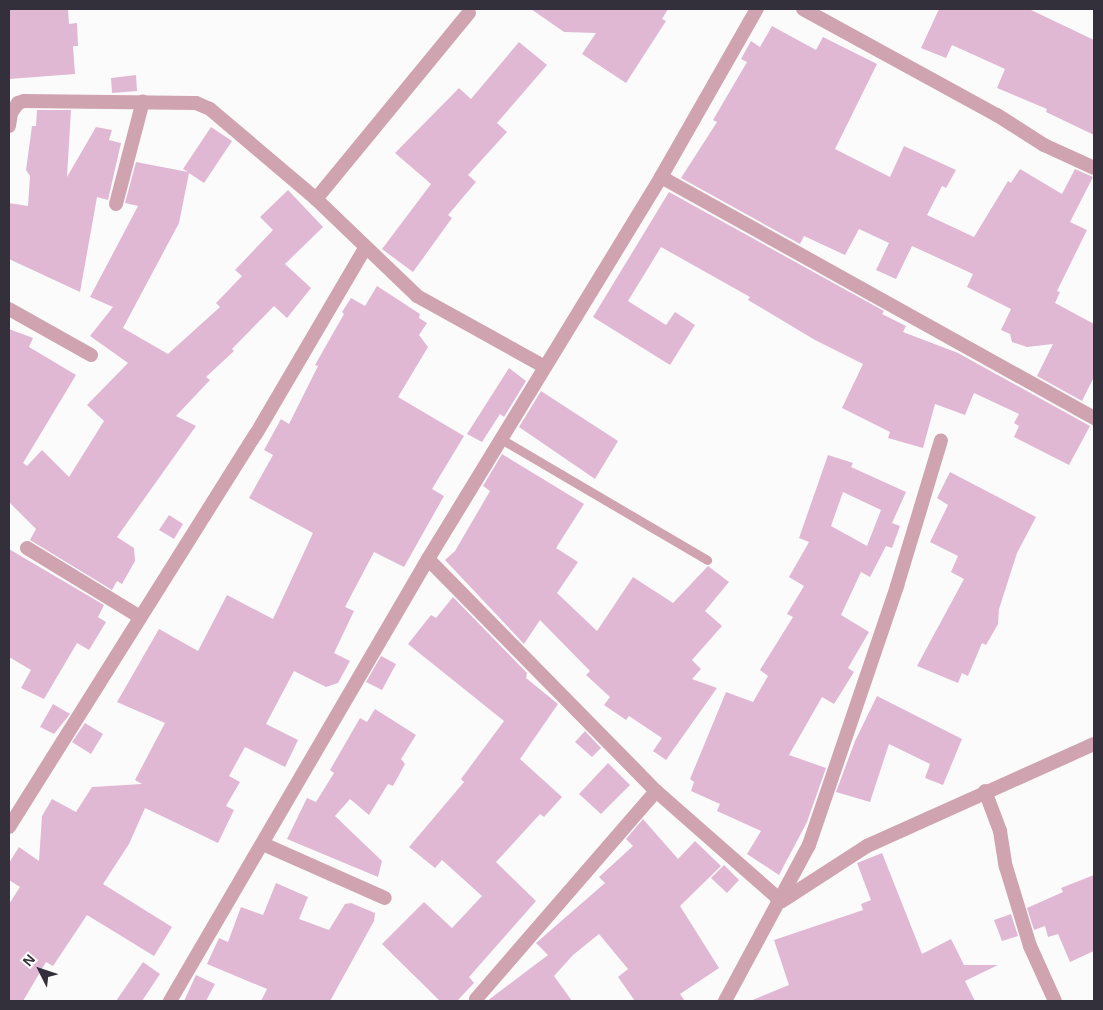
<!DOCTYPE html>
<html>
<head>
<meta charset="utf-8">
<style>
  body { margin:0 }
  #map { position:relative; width:1103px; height:1010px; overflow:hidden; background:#fbfbfb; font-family:Arial,sans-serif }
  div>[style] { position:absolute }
  .building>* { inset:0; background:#e1b8d3 }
  .service>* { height:9px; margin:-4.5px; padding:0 4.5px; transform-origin:4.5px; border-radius:4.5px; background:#cfa3af }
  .minor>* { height:14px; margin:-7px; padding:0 7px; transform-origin:7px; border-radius:7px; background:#cfa3af }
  span { translate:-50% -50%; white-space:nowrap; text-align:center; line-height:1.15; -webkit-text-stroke:4.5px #fff; paint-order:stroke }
  .frame { position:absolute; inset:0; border:10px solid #332f3b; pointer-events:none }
  .north { position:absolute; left:15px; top:945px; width:50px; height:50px; -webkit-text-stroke:4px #fff; paint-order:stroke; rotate:311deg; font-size:14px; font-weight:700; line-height:20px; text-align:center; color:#332f3b }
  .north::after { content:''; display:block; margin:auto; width:18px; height:22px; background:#332f3b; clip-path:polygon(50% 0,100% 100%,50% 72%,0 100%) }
</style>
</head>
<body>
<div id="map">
  <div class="building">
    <i style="clip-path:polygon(9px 9px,68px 9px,69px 24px,77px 23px,78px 46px,73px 46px,75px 74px,9px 79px)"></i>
    <i style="clip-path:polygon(531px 9px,668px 9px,662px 19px,666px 21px,626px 83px,582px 54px,596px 33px,564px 32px)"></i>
    <i style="clip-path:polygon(939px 9px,1029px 9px,1094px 40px,1094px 135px,1046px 112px,1047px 109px,997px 88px,1005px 69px,952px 45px,946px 58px,921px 48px)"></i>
    <i style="clip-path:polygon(772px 26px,816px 50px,823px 37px,877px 64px,835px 149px,890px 177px,904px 146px,956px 170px,946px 188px,942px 186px,927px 215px,974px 237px,1008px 181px,1011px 183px,1020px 169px,1062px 194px,1075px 169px,1093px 177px,1070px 222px,1087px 230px,1057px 291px,1060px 292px,1055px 303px,1094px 324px,1094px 377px,1082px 401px,1037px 376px,1053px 344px,1027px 347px,1012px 342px,1010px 334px,1001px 330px,1011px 309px,967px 287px,973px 274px,912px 246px,896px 279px,876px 270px,889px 243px,859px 229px,845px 255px,804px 236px,800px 244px,681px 178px,717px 122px,713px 120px,747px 62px,741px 59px,751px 41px,760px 47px)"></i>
    <i style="clip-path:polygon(519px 42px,547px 65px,497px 123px,507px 132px,468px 175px,476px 182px,448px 215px,452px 218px,413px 272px,382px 249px,431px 184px,395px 153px,459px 88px,471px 99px)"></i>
    <i style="clip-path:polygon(136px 75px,137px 91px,112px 93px,111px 78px)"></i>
    <i style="clip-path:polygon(37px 110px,71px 110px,67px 177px,96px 127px,112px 130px,109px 140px,121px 143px,108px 200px,97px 197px,80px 292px,9px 259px,9px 203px,28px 206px,30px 176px,26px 170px,32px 126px,36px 126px)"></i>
    <i style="clip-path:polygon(211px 127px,232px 141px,204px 183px,189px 173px,179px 223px,123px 328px,168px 354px,220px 307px,216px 303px,242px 276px,235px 270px,273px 230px,260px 217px,288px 190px,323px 227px,285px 264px,311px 288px,287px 318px,274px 306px,232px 349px,234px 351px,206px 377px,210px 380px,176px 416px,196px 426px,117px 537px,134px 548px,135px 561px,122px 584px,117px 581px,112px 590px,30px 540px,36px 529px,9px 502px,9px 329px,33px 338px,29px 347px,76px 375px,23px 463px,27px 466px,42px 450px,69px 477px,104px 421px,87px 405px,128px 363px,90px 336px,113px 307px,90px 297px,138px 206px,125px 203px,136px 162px,188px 172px,183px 169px)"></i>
    <i style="clip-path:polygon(669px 192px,884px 311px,882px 314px,906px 326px,903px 332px,958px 353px,1090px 426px,1069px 465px,1014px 437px,1019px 426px,1014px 423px,1019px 414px,974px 393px,965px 415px,935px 404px,923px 448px,888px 438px,890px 432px,842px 408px,863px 364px,815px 340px,748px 300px,750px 297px,661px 247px,628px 301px,666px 325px,675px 312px,695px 325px,670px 365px,593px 317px)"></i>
    <i style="clip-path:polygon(377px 286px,420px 314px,419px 318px,427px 323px,419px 335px,428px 347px,398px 397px,464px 436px,432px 489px,444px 496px,404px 567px,374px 552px,345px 607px,354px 611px,334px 653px,350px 661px,338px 683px,326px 687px,294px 671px,266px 724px,298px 740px,285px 767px,245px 747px,229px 776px,240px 782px,226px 806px,234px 810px,218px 843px,145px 808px,129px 844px,103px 884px,172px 927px,154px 956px,87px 915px,53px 966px,46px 962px,23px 1001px,9px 1001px,9px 904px,20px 887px,9px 880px,9px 863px,19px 847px,39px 861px,42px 816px,52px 799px,76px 812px,92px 787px,142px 784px,135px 780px,165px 723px,117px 702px,159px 629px,198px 651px,227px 595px,273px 619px,313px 533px,249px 498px,273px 455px,264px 450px,281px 419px,289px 424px,318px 366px,315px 365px,344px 314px,342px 312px,351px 298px,365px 306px)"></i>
    <i style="clip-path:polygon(509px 368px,526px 381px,504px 417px,500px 414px,482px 442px,467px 434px)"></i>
    <i style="clip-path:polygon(541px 391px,618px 441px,595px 479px,519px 427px)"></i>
    <i style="clip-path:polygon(502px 454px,584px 504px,556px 548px,578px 562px,557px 593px,597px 631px,633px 577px,673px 603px,708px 566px,729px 582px,705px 611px,722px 626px,692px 660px,701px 669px,692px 679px,717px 688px,666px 760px,653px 751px,662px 738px,629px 716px,626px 720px,604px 705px,610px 697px,586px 675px,590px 671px,540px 620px,524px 644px,445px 560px,455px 551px,490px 491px,483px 486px)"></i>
    <i style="clip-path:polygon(evenodd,828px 455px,853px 463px,851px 467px,906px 492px,892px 523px,900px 526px,892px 548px,886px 546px,870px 577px,861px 572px,841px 615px,869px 632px,848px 668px,854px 672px,834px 704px,822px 697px,789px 755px,826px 768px,807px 822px,779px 875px,747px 854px,761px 831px,717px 811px,720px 804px,691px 791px,694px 782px,690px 779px,726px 692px,753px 702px,768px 676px,760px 670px,793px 617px,787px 614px,804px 586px,789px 577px,809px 542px,799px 538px,828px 455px,843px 492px,881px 510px,867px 546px,831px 526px,843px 492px)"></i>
    <i style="clip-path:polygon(950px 472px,1036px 517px,1017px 553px,999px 609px,998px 624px,986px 645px,982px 643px,968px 676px,962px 673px,958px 683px,917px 666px,964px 579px,951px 572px,958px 556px,930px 542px,948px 505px,937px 498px)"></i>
    <i style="clip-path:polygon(169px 515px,183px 524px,174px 539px,159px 530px)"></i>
    <i style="clip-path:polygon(9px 549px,104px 605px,98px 617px,106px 622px,89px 650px,77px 643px,44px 699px,21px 688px,31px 670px,9px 657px)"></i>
    <i style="clip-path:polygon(453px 597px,527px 673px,526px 678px,558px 704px,520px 759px,562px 797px,544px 817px,540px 814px,496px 862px,536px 901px,469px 977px,474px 983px,457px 1001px,440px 1001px,382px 944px,424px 902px,452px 928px,482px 896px,442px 860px,435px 868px,409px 847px,464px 782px,461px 779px,504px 721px,408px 644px,431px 615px,436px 618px)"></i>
    <i style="clip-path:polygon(381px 656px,396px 664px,382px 690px,366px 682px)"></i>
    <i style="clip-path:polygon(877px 696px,962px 739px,943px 785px,925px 778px,930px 764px,889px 744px,870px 802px,836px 792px,855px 741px)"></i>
    <i style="clip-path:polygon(53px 704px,70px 714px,54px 734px,40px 727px)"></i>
    <i style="clip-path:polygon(375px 709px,416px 735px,401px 759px,405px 764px,393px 786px,388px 784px,369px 815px,350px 799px,335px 816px,382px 861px,378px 877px,287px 839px,307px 798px,316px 802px,334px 773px,330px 770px,360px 718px,367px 722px)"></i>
    <i style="clip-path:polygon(85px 723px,103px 734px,91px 754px,72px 742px)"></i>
    <i style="clip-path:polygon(585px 731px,601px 748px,592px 757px,575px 742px)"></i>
    <i style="clip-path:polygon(608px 763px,630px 785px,601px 814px,579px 794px)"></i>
    <i style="clip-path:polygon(643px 819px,678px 859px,695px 841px,721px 866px,680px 906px,719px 968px,680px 994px,685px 1001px,635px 1001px,618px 977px,628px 969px,599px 934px,573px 955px,554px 976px,572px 1001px,487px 1001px,548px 955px,536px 943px,605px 883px,599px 877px,633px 846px,626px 839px)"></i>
    <i style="clip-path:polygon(882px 853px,922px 954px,951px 939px,964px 965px,998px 965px,965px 981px,975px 1001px,750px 1001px,789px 985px,774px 940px,863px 910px,861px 904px,871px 900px,857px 863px)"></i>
    <i style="clip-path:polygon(724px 865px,739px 880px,727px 893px,711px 878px)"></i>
    <i style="clip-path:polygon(1094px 875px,1094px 951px,1070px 962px,1058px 934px,1048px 937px,1045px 926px,1034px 930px,1027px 908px,1063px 892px,1061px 888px)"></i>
    <i style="clip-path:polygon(276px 883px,308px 897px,299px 919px,329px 930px,345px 904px,351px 903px,375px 913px,374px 921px,330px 1001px,261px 1001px,267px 989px,207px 964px,219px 938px,228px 942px,241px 907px,263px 915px)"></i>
    <i style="clip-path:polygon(1011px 914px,1018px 936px,1002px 941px,994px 920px)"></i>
    <i style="clip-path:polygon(143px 962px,160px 974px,142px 1001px,116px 1001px)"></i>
    <i style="clip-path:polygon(196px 975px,215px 984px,206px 1001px,184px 1001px)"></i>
  </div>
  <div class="service">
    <i style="left:501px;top:439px;width:239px;rotate:30.4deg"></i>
  </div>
  <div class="minor">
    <i style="left:803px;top:9px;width:221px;rotate:28.7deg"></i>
    <i style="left:997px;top:115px;width:56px;rotate:32.6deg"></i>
    <i style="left:1044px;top:145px;width:55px;rotate:24.7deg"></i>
    <i style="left:9px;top:126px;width:13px;rotate:-81deg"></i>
    <i style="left:11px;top:113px;width:12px;rotate:-55deg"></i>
    <i style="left:18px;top:103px;width:6px;rotate:-18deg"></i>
    <i style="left:24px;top:101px;width:172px;rotate:0.7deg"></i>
    <i style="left:196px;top:103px;width:15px;rotate:23deg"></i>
    <i style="left:210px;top:109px;width:139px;rotate:40.3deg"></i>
    <i style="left:316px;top:199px;width:140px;rotate:43.8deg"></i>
    <i style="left:417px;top:296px;width:146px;rotate:29deg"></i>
    <i style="left:661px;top:177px;width:496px;rotate:29.1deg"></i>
    <i style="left:316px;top:199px;width:241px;rotate:-50.6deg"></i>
    <i style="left:116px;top:204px;width:106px;rotate:-75.3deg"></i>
    <i style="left:9px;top:309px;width:94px;rotate:29.3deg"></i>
    <i style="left:27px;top:548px;width:132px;rotate:31.4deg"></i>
    <i style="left:428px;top:559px;width:325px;rotate:45.5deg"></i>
    <i style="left:656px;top:791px;width:167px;rotate:41.3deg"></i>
    <i style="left:985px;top:791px;width:43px;rotate:69.4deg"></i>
    <i style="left:1000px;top:831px;width:36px;rotate:81deg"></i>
    <i style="left:1006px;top:867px;width:83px;rotate:73.1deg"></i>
    <i style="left:1030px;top:946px;width:60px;rotate:65.6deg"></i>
    <i style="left:9px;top:827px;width:464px;rotate:-57.9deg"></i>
    <i style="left:256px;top:434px;width:216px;rotate:-59.6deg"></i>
    <i style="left:263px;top:844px;width:133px;rotate:23.9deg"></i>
    <i style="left:782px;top:901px;width:101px;rotate:-32.9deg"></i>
    <i style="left:867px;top:846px;width:249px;rotate:-24.2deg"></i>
    <i style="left:476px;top:999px;width:275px;rotate:-49.1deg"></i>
    <i style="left:170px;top:1001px;width:512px;rotate:-59.73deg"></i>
    <i style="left:428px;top:559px;width:447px;rotate:-58.6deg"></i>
    <i style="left:661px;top:177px;width:193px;rotate:-60.3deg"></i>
    <i style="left:725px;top:1001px;width:177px;rotate:-61.7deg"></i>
    <i style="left:809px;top:845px;width:274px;rotate:-71.2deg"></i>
    <i style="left:897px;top:586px;width:152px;rotate:-73.2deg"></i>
  </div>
  <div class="frame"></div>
  <div class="north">N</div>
</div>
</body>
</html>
